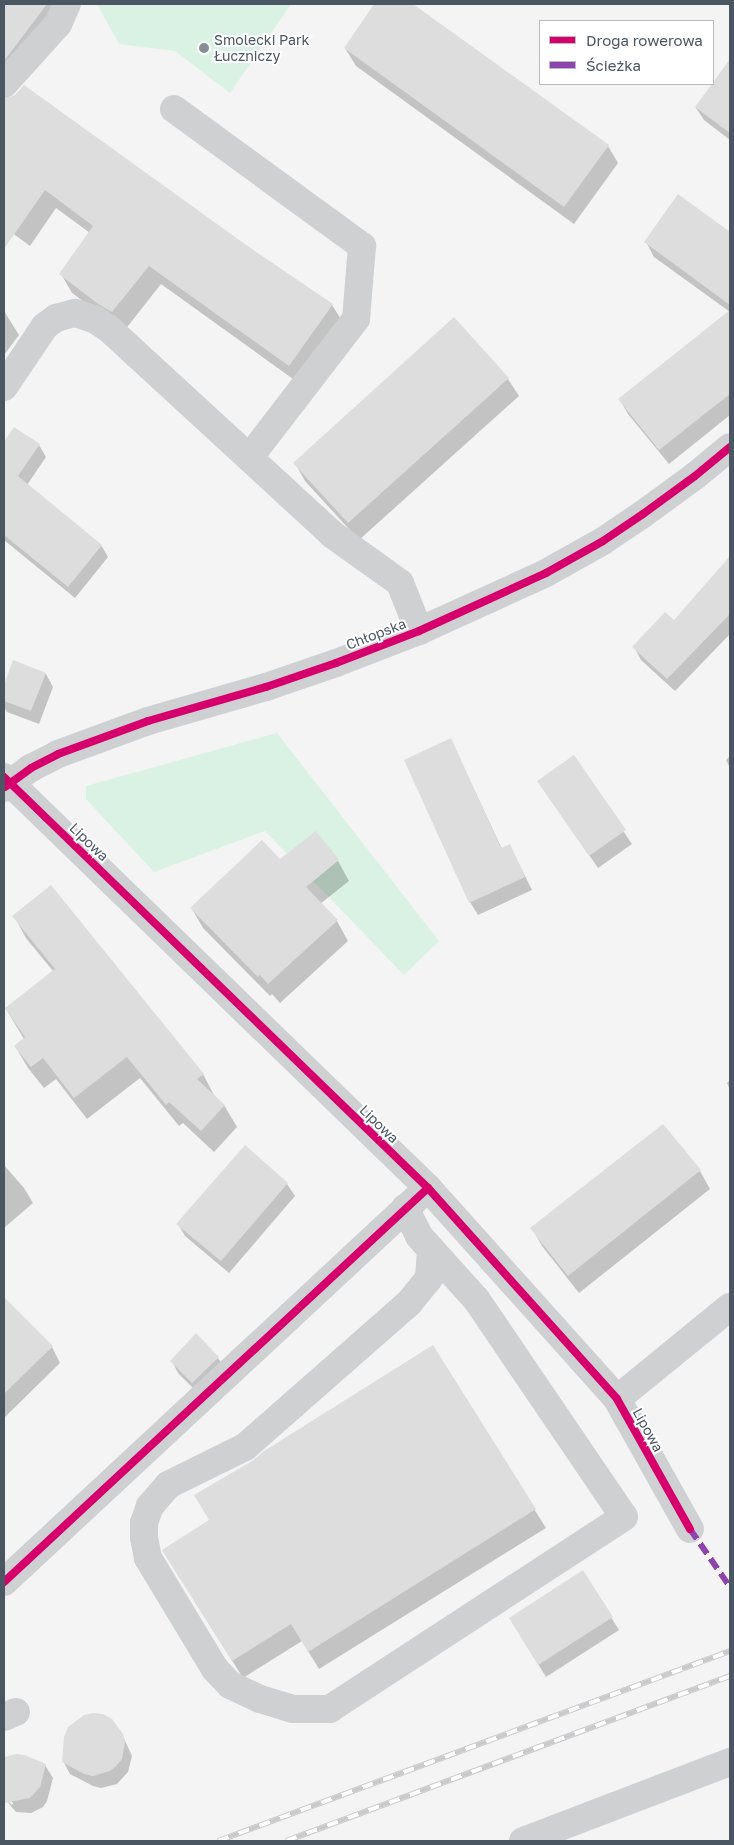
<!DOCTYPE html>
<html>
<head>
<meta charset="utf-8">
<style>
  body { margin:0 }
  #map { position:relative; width:734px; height:1845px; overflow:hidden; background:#f4f4f4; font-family:"Golos Text",sans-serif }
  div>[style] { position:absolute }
  .green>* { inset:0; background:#d9f2e3 }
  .shadow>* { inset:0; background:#0003 }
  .building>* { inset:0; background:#ddddde }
  .minor>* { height:28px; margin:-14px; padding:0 14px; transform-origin:14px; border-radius:14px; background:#ced0d2 }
  .rail>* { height:5.5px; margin-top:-2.75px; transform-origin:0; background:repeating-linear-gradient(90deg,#fff 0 11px,#c9cacc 0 22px); box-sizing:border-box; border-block:1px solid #c9cacc }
  .quiet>* { height:6px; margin-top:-3px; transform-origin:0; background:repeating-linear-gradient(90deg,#8e44ad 0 12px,transparent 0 18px) }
  .cycleway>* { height:8px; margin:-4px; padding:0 4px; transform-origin:4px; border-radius:4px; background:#d6006c }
  .dots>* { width:14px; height:14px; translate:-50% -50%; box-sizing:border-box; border:2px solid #fff; border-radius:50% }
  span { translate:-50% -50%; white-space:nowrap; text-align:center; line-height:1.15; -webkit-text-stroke:4px #fff; paint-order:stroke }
  .poi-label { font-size:14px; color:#4a5661 }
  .left { translate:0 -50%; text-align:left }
  .street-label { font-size:14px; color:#4a5661 }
  .frame { position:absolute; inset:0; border:5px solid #4a5661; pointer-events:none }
  .legend { position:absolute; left:539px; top:20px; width:175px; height:65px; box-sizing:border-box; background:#fff; border:1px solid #b7bbc0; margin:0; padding:6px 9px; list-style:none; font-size:15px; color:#4a5661 }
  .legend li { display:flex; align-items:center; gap:10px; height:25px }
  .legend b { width:25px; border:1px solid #b7bbc0 }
</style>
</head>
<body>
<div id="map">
  <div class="green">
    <i style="clip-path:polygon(97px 4px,291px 4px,230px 93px,175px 51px,119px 44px)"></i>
    <i style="clip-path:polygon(277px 733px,439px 941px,404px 975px,265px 831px,154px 872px,86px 799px,86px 786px)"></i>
  </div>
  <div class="shadow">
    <i style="clip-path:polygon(5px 4px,50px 4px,60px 21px,4px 93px)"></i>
    <i style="clip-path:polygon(376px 4px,411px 4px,608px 146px,618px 163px,574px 224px,356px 66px,345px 48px)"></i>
    <i style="clip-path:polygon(730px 62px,730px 140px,704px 120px,696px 108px)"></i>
    <i style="clip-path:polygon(4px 100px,10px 100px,249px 248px,332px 305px,344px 324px,300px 384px,161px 284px,124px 331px,72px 293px,61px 274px,90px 233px,56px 208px,30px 246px,4px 227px)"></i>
    <i style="clip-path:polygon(678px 196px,730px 234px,730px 415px,669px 464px,628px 414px,620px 400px,730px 312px,654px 257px,646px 242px)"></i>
    <i style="clip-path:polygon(4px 311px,19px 335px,4px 355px)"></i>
    <i style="clip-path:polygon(508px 379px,519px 396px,359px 540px,305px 481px,295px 463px)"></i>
    <i style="clip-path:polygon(15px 429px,39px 445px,46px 457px,27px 485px,101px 545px,108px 557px,75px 598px,4px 540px,4px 444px)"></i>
    <i style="clip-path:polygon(730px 558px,730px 634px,675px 691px,641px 660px,634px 647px,674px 622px)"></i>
    <i style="clip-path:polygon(14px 662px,46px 674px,53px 687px,39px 724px,7px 712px,4px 707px,4px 688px)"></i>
    <i style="clip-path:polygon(451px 740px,502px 849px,510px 846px,532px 890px,478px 915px,470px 902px)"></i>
    <i style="clip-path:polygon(730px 756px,730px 768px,726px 760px)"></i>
    <i style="clip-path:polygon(573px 757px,632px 844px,598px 868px,539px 782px)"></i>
    <i style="clip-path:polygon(280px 861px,338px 861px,349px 881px,320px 904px,337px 921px,348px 941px,280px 1003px,272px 994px,270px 996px,203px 928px,192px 909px)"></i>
    <i style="clip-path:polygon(14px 916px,203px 1074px,215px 1097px,224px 1105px,237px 1127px,214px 1152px,183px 1123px,179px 1126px,140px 1078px,87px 1119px,56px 1079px,44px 1088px,28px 1068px,15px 1046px,24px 1039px,6px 1009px,53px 971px,26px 938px)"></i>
    <i style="clip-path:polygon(730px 1080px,730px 1090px,727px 1083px)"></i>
    <i style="clip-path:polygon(4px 1165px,24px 1188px,33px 1203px,4px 1228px)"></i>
    <i style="clip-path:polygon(700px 1171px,710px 1189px,579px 1293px,542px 1246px,532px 1228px)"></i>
    <i style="clip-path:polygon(287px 1184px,295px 1196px,229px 1273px,185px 1236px,178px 1224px)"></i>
    <i style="clip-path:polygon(4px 1298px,52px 1347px,60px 1363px,4px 1418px)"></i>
    <i style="clip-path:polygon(196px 1335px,218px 1358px,225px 1369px,199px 1394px,178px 1373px,172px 1361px)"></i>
    <i style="clip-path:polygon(432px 1347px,546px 1528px,319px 1669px,302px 1641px,243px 1678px,174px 1568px,253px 1462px)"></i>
    <i style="clip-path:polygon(583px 1572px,619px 1630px,546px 1677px,518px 1631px)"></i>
    <i style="clip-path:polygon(122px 1734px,132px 1756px,128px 1772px,117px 1784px,101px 1788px,93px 1786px,70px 1774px,63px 1761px)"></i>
    <i style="clip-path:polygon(17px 1755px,45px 1765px,53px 1778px,47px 1801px,43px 1807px,31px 1813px,16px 1812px,4px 1798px,12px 1805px,13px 1803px,4px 1794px,4px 1761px)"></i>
  </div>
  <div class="building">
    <i style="clip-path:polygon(4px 4px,47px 4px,4px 61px)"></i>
    <i style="clip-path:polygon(374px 4px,413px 4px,609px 145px,564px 207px,344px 48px)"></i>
    <i style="clip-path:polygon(730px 59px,730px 133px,695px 107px)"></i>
    <i style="clip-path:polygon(24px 85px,249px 247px,333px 304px,289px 366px,149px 266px,112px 312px,98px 304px,59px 274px,93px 226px,45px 190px,4px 249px,4px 99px,15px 95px)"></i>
    <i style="clip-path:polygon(678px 194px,730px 232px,730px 305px,644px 242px)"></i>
    <i style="clip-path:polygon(730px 310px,730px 394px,659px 450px,618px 399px)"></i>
    <i style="clip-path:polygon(454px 317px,509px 378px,348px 523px,293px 463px)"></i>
    <i style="clip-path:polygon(14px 427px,40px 444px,18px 476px,102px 545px,68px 587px,4px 535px,4px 442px)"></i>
    <i style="clip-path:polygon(730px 556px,730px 614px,667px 679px,632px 647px,665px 612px,674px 620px)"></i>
    <i style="clip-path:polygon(13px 660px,46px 673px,31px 711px,4px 701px,4px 685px)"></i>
    <i style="clip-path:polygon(451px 738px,501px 848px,510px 844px,525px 877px,469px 903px,404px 760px)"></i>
    <i style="clip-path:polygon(574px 755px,626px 830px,589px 856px,537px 781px)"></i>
    <i style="clip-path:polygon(316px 831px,339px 860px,306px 887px,338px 920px,268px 984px,260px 975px,258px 977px,190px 908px,262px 840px,280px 859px)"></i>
    <i style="clip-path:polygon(51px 885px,204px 1074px,197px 1079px,225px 1105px,201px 1131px,169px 1102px,166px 1105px,127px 1057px,74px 1098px,43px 1058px,31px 1067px,14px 1046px,25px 1037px,5px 1008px,55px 969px,12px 916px)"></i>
    <i style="clip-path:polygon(663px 1124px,701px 1170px,568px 1276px,530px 1228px)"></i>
    <i style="clip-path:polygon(245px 1145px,288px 1183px,221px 1261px,176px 1224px)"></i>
    <i style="clip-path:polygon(4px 1297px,53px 1346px,4px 1394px)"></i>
    <i style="clip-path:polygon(196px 1333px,219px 1357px,192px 1383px,170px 1361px)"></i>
    <i style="clip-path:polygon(433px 1345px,536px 1509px,308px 1652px,291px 1624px,232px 1661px,163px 1552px,162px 1550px,209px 1520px,194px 1495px,252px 1461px,264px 1451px)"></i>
    <i style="clip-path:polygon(583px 1570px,613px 1617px,538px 1665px,509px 1618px)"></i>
    <i style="clip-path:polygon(93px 1713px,103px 1714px,112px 1719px,123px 1734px,125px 1742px,122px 1759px,116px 1766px,110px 1771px,93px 1776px,84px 1774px,62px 1762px,64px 1737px,68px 1727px,84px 1715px)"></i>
    <i style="clip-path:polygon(17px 1754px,25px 1755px,46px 1764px,40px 1787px,30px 1798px,4px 1803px,4px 1757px)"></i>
  </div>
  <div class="minor">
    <i style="left:4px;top:84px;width:81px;rotate:-48deg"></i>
    <i style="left:58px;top:24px;width:22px;rotate:-66deg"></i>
    <i style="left:174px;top:109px;width:233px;rotate:36.1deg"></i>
    <i style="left:362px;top:246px;width:73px;rotate:94.7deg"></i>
    <i style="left:356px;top:319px;width:175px;rotate:127.6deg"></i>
    <i style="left:4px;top:387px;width:73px;rotate:-56.1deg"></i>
    <i style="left:45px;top:326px;width:14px;rotate:-36deg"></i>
    <i style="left:56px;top:318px;width:20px;rotate:-15deg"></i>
    <i style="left:75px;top:313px;width:20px;rotate:18deg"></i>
    <i style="left:94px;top:319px;width:17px;rotate:33deg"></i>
    <i style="left:108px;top:328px;width:306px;rotate:42.6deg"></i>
    <i style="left:333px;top:535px;width:82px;rotate:35.6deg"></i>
    <i style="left:400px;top:583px;width:52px;rotate:68.4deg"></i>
    <i style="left:4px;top:777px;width:591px;rotate:44.11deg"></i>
    <i style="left:428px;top:1188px;width:283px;rotate:48.1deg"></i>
    <i style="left:617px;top:1399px;width:149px;rotate:60.7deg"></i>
    <i style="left:4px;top:788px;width:34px;rotate:-37deg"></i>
    <i style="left:31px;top:768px;width:30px;rotate:-27deg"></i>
    <i style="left:58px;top:754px;width:96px;rotate:-20.1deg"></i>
    <i style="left:148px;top:721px;width:123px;rotate:-16.1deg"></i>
    <i style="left:266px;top:687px;width:74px;rotate:-18.9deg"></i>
    <i style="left:336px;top:663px;width:89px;rotate:-21.1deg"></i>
    <i style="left:419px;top:631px;width:140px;rotate:-24.5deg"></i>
    <i style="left:546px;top:573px;width:65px;rotate:-29.3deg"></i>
    <i style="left:603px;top:541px;width:48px;rotate:-34deg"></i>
    <i style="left:643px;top:514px;width:64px;rotate:-36.2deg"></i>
    <i style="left:695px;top:476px;width:45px;rotate:-39.6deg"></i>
    <i style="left:405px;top:1208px;width:31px;rotate:63deg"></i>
    <i style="left:419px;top:1236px;width:85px;rotate:47.9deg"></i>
    <i style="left:476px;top:1299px;width:263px;rotate:55.8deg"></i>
    <i style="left:624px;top:1517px;width:351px;rotate:146.9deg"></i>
    <i style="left:330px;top:1709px;width:37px;rotate:180deg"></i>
    <i style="left:293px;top:1709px;width:34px;rotate:-163deg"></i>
    <i style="left:260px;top:1699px;width:33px;rotate:-155deg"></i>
    <i style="left:230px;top:1685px;width:22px;rotate:-133deg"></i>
    <i style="left:215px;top:1669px;width:130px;rotate:-121.1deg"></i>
    <i style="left:148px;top:1558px;width:20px;rotate:-101deg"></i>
    <i style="left:144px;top:1538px;width:15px;rotate:-90deg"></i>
    <i style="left:144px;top:1523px;width:18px;rotate:-71deg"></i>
    <i style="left:150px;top:1506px;width:28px;rotate:-49deg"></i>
    <i style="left:168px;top:1485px;width:86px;rotate:-26.3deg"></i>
    <i style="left:245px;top:1447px;width:218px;rotate:-41.3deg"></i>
    <i style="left:409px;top:1303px;width:32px;rotate:-51deg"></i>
    <i style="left:429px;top:1278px;width:28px;rotate:-86deg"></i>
    <i style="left:617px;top:1399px;width:146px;rotate:-39.2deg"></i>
    <i style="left:4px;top:1582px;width:565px;rotate:-42.92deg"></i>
    <i style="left:4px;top:1717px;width:13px;rotate:-23deg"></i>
    <i style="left:523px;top:1841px;width:222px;rotate:-20.9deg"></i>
  </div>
  <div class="rail">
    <i style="left:218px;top:1841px;width:546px;rotate:-20.36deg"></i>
    <i style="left:286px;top:1841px;width:474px;rotate:-20.4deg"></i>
  </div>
  <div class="quiet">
    <i style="left:690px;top:1529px;width:70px;rotate:55.4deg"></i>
  </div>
  <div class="cycleway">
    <i style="left:4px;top:777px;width:591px;rotate:44.11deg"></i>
    <i style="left:428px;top:1188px;width:283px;rotate:48.1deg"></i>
    <i style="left:617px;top:1399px;width:149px;rotate:60.7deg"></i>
    <i style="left:5px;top:787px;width:32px;rotate:-36deg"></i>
    <i style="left:31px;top:768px;width:30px;rotate:-27deg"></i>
    <i style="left:58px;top:754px;width:96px;rotate:-20.1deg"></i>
    <i style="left:148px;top:721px;width:123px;rotate:-16.1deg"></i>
    <i style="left:266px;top:687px;width:74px;rotate:-18.9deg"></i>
    <i style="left:336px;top:663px;width:89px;rotate:-21.1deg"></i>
    <i style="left:419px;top:631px;width:140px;rotate:-24.5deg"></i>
    <i style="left:546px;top:573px;width:65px;rotate:-29.3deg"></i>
    <i style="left:603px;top:541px;width:48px;rotate:-34deg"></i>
    <i style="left:643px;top:514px;width:64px;rotate:-36.2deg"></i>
    <i style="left:695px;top:476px;width:45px;rotate:-39.6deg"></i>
    <i style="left:4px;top:1582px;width:579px;rotate:-42.9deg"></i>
  </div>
  <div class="dots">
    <i style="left:204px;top:48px;background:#868d94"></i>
  </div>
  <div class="poi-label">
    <span class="left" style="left:214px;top:48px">Smolecki Park<br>Łuczniczy</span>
  </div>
  <div class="street-label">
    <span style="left:376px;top:634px;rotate:-21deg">Chłopska</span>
    <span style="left:89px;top:842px;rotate:44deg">Lipowa</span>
    <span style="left:379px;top:1124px;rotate:44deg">Lipowa</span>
    <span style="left:648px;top:1430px;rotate:61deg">Lipowa</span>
  </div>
  <div class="frame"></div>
  <ul class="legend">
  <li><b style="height:6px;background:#d6006c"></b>Droga rowerowa</li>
  <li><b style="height:6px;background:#8e44ad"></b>Ścieżka</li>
  </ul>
</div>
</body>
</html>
